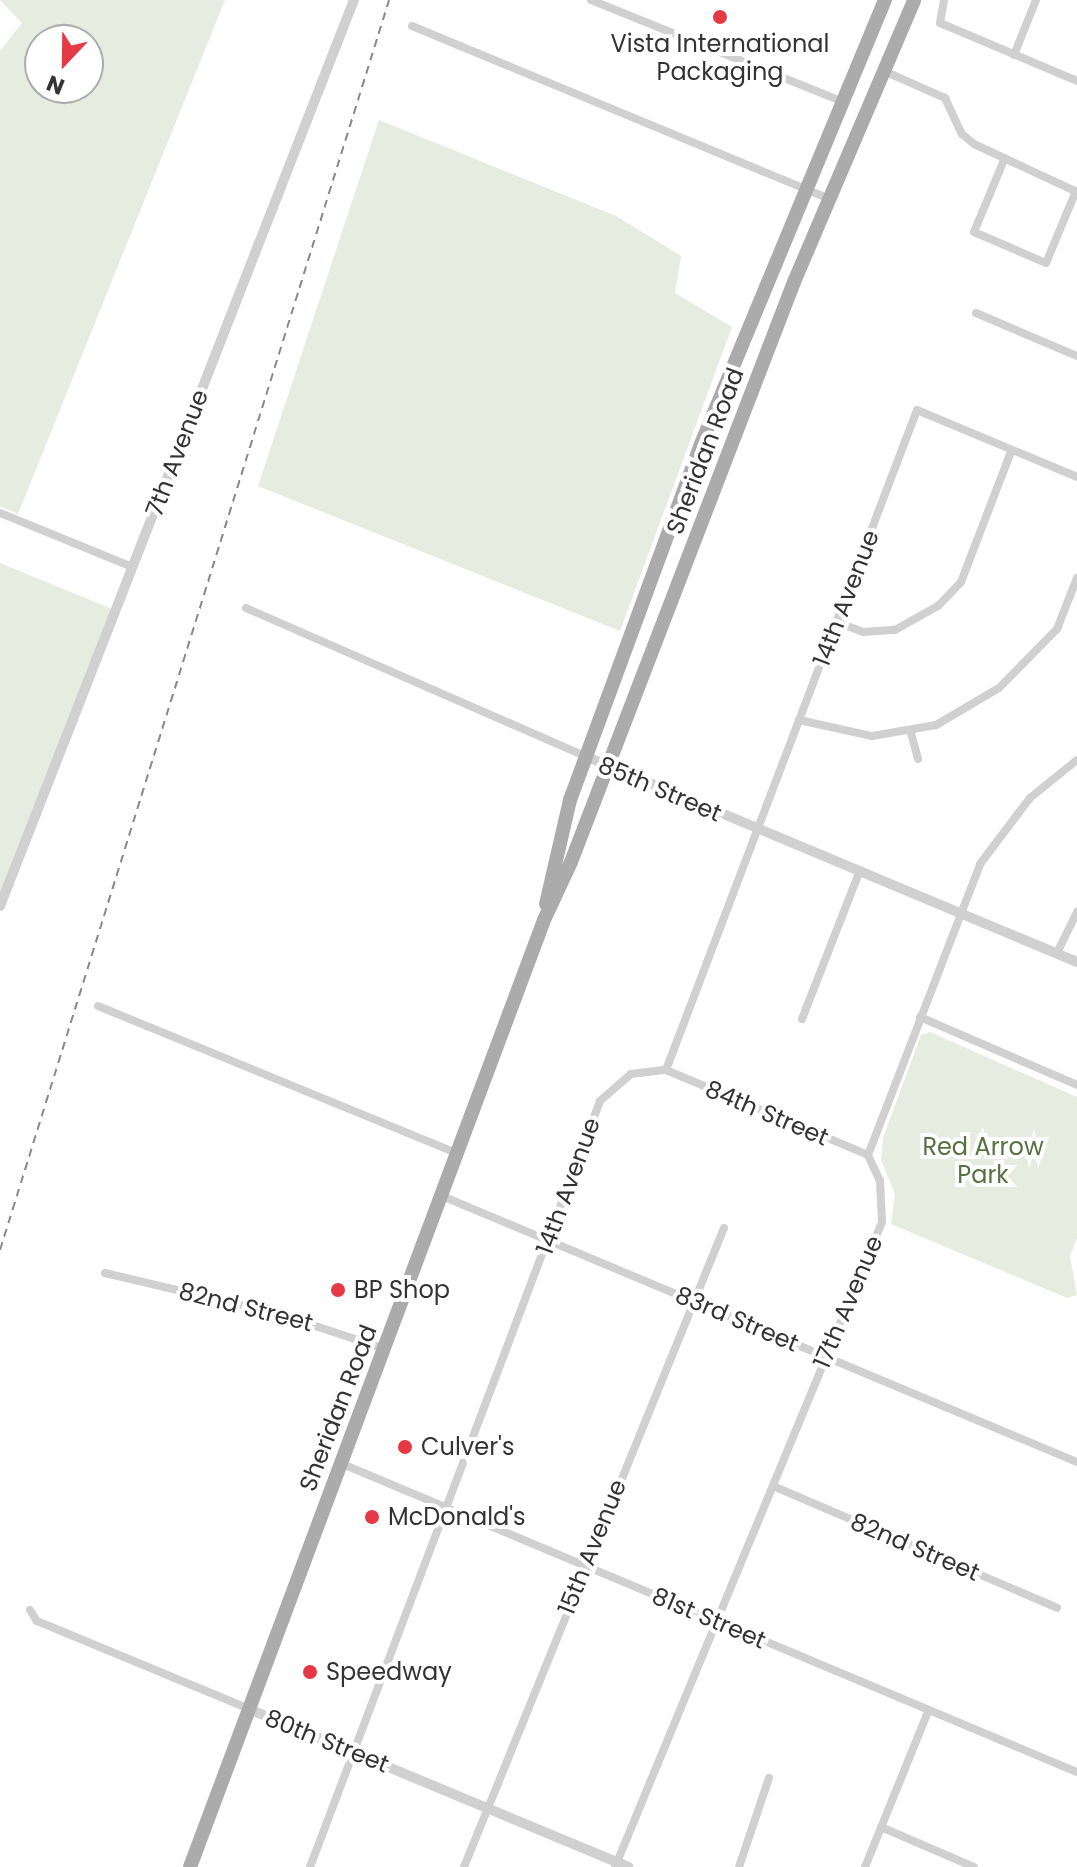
<!DOCTYPE html>
<html>
<head>
<meta charset="utf-8">
<style>
  body { margin:0 }
  #map { position:relative; width:1077px; height:1867px; overflow:hidden; background:#fff; font-family:Poppins,sans-serif }
  div>[style] { position:absolute }
  .green>* { inset:0; background:#e6ecdf }
  .minor>* { height:8px; margin:-4px; padding:0 4px; transform-origin:4px; border-radius:4px; background:#d0d0d0 }
  .tertiary>* { height:10px; margin:-5px; padding:0 5px; transform-origin:5px; border-radius:5px; background:#d0d0d0 }
  .primary>* { height:14px; margin:-7px; padding:0 7px; transform-origin:7px; border-radius:7px; background:#ababab }
  .rail>* { height:2px; margin-top:-1px; transform-origin:0; background:repeating-linear-gradient(90deg,#888 0 8px,transparent 0 14px) }
  .dots>* { width:22px; height:22px; translate:-50% -50%; box-sizing:border-box; border:4px solid #fff; border-radius:50% }
  span { translate:-50% -50%; white-space:nowrap; text-align:center; line-height:1.15; -webkit-text-stroke:8px #fff; paint-order:stroke }
  .poi-label { font-size:24px; color:#333 }
  .left { translate:0 -50%; text-align:left }
  .street-label { font-size:24px; color:#333 }
  .park-label { font-size:24px; color:#56703f }
  .north { position:absolute; left:24px; top:24px; width:80px; height:80px; box-sizing:border-box; background:#fff; border:2px solid #adadad; border-radius:50%; rotate:202deg; font-size:22px; font-weight:700; line-height:32px; text-align:center; color:#333 }
  .north::after { content:''; display:block; margin:auto; width:28px; height:36px; background:#e63946; clip-path:polygon(50% 0,100% 100%,50% 72%,0 100%) }
</style>
</head>
<body>
<div id="map">
  <div class="green">
    <i style="clip-path:polygon(evenodd,0 0,225px 0,18px 514px,0 506px,0 51px,22px 23px,0 0,40px 40px,88px 40px,88px 88px,40px 88px,40px 40px)"></i>
    <i style="clip-path:polygon(379px 120px,616px 216px,681px 256px,675px 293px,732px 327px,620px 631px,258px 486px)"></i>
    <i style="clip-path:polygon(0 563px,112px 609px,0 897px)"></i>
    <i style="clip-path:polygon(930px 1032px,1077px 1097px,1077px 1238px,1070px 1256px,1077px 1295px,1067px 1298px,891px 1224px,895px 1194px,881px 1160px,883px 1138px,921px 1035px)"></i>
  </div>
  <div class="minor">
    <i style="left:591px;top:0;width:270px;rotate:22deg"></i>
    <i style="left:944px;top:0;width:23px;rotate:100deg"></i>
    <i style="left:940px;top:23px;width:149px;rotate:22.9deg"></i>
    <i style="left:412px;top:26px;width:452px;rotate:22.5deg"></i>
    <i style="left:1014px;top:55px;width:59px;rotate:-68.2deg"></i>
    <i style="left:884px;top:71px;width:67px;rotate:23.9deg"></i>
    <i style="left:945px;top:98px;width:40px;rotate:65deg"></i>
    <i style="left:962px;top:134px;width:16px;rotate:40deg"></i>
    <i style="left:974px;top:144px;width:114px;rotate:25deg"></i>
    <i style="left:1004px;top:160px;width:78px;rotate:112.6deg"></i>
    <i style="left:974px;top:232px;width:78px;rotate:23.3deg"></i>
    <i style="left:1046px;top:263px;width:78px;rotate:-67.4deg"></i>
    <i style="left:976px;top:313px;width:110px;rotate:23.1deg"></i>
    <i style="left:0;top:513px;width:143px;rotate:22.2deg"></i>
    <i style="left:246px;top:608px;width:370px;rotate:23.6deg"></i>
    <i style="left:837px;top:622px;width:28px;rotate:21deg"></i>
    <i style="left:863px;top:632px;width:32px;rotate:-4deg"></i>
    <i style="left:895px;top:630px;width:49px;rotate:-29.2deg"></i>
    <i style="left:938px;top:606px;width:33px;rotate:-46deg"></i>
    <i style="left:961px;top:582px;width:139px;rotate:-69deg"></i>
    <i style="left:799px;top:720px;width:75px;rotate:12.4deg"></i>
    <i style="left:872px;top:736px;width:65px;rotate:-9.8deg"></i>
    <i style="left:936px;top:725px;width:73px;rotate:-30.4deg"></i>
    <i style="left:999px;top:688px;width:83px;rotate:-45.5deg"></i>
    <i style="left:1057px;top:629px;width:55px;rotate:-68.6deg"></i>
    <i style="left:911px;top:733px;width:27px;rotate:75deg"></i>
    <i style="left:1057px;top:953px;width:46px;rotate:-64deg"></i>
    <i style="left:98px;top:1006px;width:389px;rotate:22.3deg"></i>
    <i style="left:920px;top:1017px;width:171px;rotate:23.4deg"></i>
    <i style="left:802px;top:1019px;width:157px;rotate:-68.7deg"></i>
    <i style="left:666px;top:1070px;width:706px;rotate:-69.18deg"></i>
    <i style="left:917px;top:410px;width:173px;rotate:22.7deg"></i>
    <i style="left:442px;top:1196px;width:688px;rotate:22.73deg"></i>
    <i style="left:105px;top:1273px;width:179px;rotate:13.3deg"></i>
    <i style="left:279px;top:1314px;width:112px;rotate:18.3deg"></i>
    <i style="left:340px;top:1463px;width:799px;rotate:22.75deg"></i>
    <i style="left:773px;top:1486px;width:309px;rotate:23.2deg"></i>
    <i style="left:30px;top:1610px;width:13px;rotate:58deg"></i>
    <i style="left:37px;top:1621px;width:230px;rotate:22.5deg"></i>
    <i style="left:881px;top:1827px;width:101px;rotate:23.3deg"></i>
    <i style="left:310px;top:1867px;width:819px;rotate:-69.26deg"></i>
    <i style="left:600px;top:1101px;width:41px;rotate:-41.1deg"></i>
    <i style="left:631px;top:1074px;width:35px;rotate:-7deg"></i>
    <i style="left:666px;top:1070px;width:219px;rotate:22.8deg"></i>
    <i style="left:464px;top:1867px;width:690px;rotate:-67.86deg"></i>
    <i style="left:615px;top:1867px;width:698px;rotate:-67.51deg"></i>
    <i style="left:882px;top:1222px;width:41px;rotate:-92.8deg"></i>
    <i style="left:880px;top:1181px;width:29px;rotate:-115deg"></i>
    <i style="left:868px;top:1155px;width:312px;rotate:-68.9deg"></i>
    <i style="left:980px;top:864px;width:83px;rotate:-52.9deg"></i>
    <i style="left:1030px;top:798px;width:60px;rotate:-39deg"></i>
    <i style="left:739px;top:1867px;width:94px;rotate:-71.4deg"></i>
    <i style="left:865px;top:1867px;width:167px;rotate:-67.9deg"></i>
  </div>
  <div class="tertiary">
    <i style="left:585px;top:756px;width:533px;rotate:22.72deg"></i>
    <i style="left:0;top:906px;width:973px;rotate:-68.66deg"></i>
    <i style="left:249px;top:1709px;width:411px;rotate:22.6deg"></i>
  </div>
  <div class="primary">
    <i style="left:546px;top:904px;width:107px;rotate:-77deg"></i>
    <i style="left:570px;top:800px;width:379px;rotate:-69.8deg"></i>
    <i style="left:701px;top:444px;width:481px;rotate:-67.5deg"></i>
    <i style="left:190px;top:1867px;width:1011px;rotate:-69.5deg"></i>
    <i style="left:544px;top:920px;width:64px;rotate:-65deg"></i>
    <i style="left:571px;top:862px;width:621px;rotate:-68.97deg"></i>
    <i style="left:794px;top:282px;width:306px;rotate:-66.9deg"></i>
  </div>
  <div class="rail">
    <i style="left:0;top:1250px;width:1309px;rotate:-72.71deg"></i>
  </div>
  <div class="dots">
    <i style="left:720px;top:17px;background:#e63946"></i>
    <i style="left:338px;top:1290px;background:#e63946"></i>
    <i style="left:405px;top:1447px;background:#e63946"></i>
    <i style="left:372px;top:1517px;background:#e63946"></i>
    <i style="left:310px;top:1672px;background:#e63946"></i>
  </div>
  <div class="poi-label">
    <span style="left:720px;top:58px">Vista International<br>Packaging</span>
    <span class="left" style="left:354px;top:1290px">BP Shop</span>
    <span class="left" style="left:421px;top:1447px">Culver's</span>
    <span class="left" style="left:388px;top:1517px">McDonald's</span>
    <span class="left" style="left:326px;top:1672px">Speedway</span>
  </div>
  <div class="street-label">
    <span style="left:705px;top:451px;rotate:-69deg">Sheridan Road</span>
    <span style="left:177px;top:453px;rotate:-69deg">7th Avenue</span>
    <span style="left:846px;top:598px;rotate:-69deg">14th Avenue</span>
    <span style="left:660px;top:789px;rotate:23deg">85th Street</span>
    <span style="left:767px;top:1113px;rotate:23deg">84th Street</span>
    <span style="left:568px;top:1186px;rotate:-70deg">14th Avenue</span>
    <span style="left:848px;top:1302px;rotate:-67deg">17th Avenue</span>
    <span style="left:246px;top:1307px;rotate:14deg">82nd Street</span>
    <span style="left:737px;top:1319px;rotate:23deg">83rd Street</span>
    <span style="left:338px;top:1408px;rotate:-69deg">Sheridan Road</span>
    <span style="left:592px;top:1547px;rotate:-68deg">15th Avenue</span>
    <span style="left:915px;top:1547px;rotate:23deg">82nd Street</span>
    <span style="left:709px;top:1618px;rotate:23deg">81st Street</span>
    <span style="left:327px;top:1741px;rotate:22deg">80th Street</span>
  </div>
  <div class="park-label">
    <span style="left:983px;top:1161px">Red Arrow<br>Park</span>
  </div>
  <div class="north">N</div>
</div>
</body>
</html>
